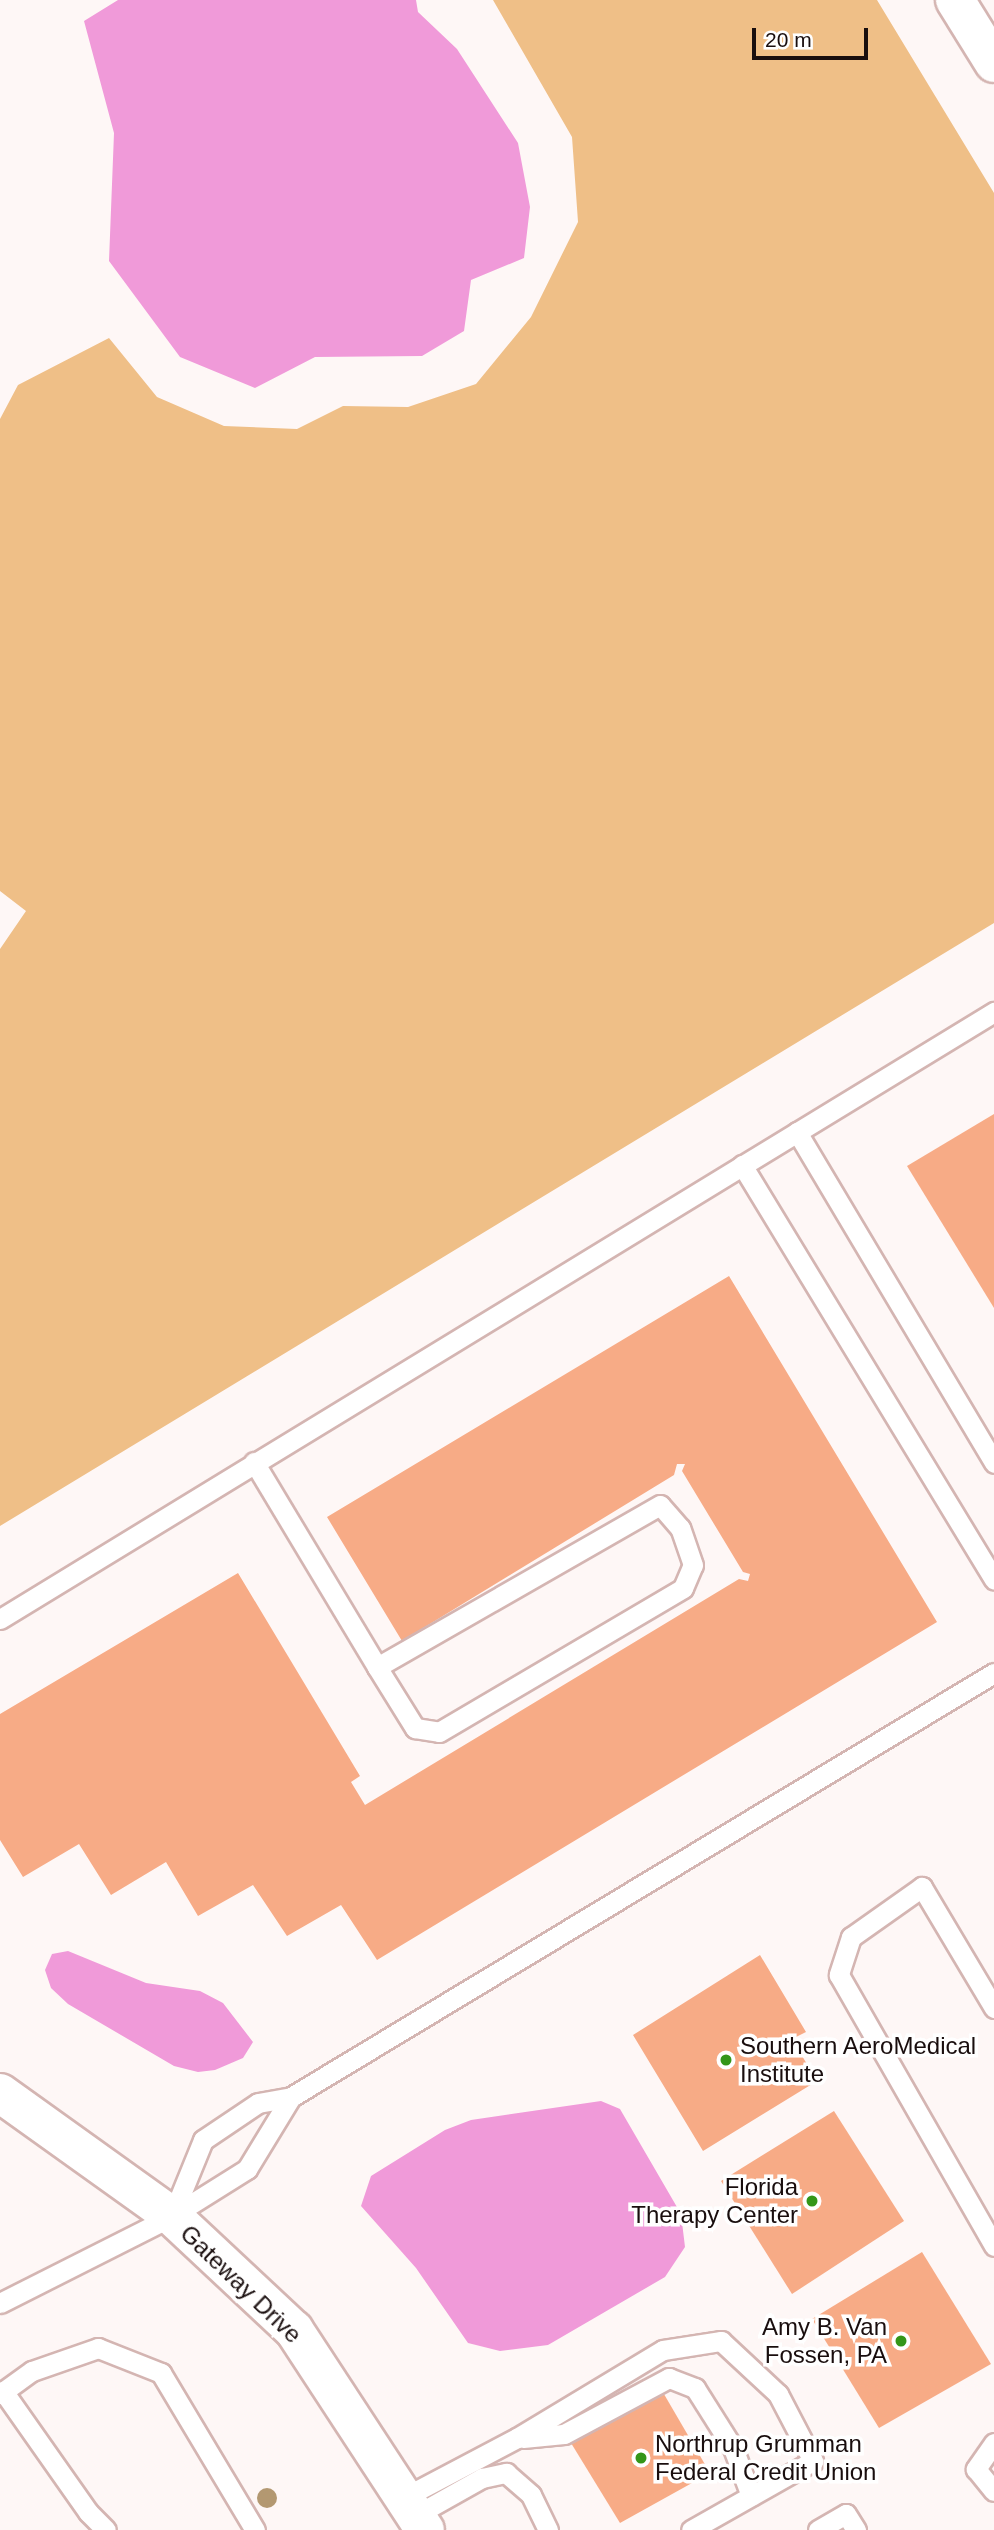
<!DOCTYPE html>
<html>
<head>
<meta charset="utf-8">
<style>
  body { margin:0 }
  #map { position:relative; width:994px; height:2530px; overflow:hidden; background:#fef7f6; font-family:Helvetica,sans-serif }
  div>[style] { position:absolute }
  .green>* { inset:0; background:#efbf87 }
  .water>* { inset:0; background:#f09ad9 }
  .building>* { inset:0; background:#f7ab86 }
  .roads { filter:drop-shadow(2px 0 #d4b5b2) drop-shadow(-2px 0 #d4b5b2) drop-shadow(0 2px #d4b5b2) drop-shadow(0 -2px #d4b5b2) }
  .lane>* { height:19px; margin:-9.5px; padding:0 9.5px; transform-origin:9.5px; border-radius:9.5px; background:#fff }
  .street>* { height:38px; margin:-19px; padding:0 19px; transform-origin:19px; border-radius:19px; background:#fff }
  .trees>* { width:20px; height:20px; margin:-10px; border-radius:50%; background:#b39871 }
  .dots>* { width:19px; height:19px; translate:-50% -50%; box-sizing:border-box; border:4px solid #fff; border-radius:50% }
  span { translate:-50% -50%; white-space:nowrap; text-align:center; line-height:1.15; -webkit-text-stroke:7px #fff; paint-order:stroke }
  .poi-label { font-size:24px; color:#190e0e }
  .left { translate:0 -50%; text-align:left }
  .right { translate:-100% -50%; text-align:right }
  .street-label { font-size:24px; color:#190e0e }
  .scale { position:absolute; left:752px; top:28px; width:116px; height:32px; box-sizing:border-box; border:4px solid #190e0e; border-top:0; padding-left:9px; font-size:21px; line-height:24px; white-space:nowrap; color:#190e0e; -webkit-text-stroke:5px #fff; paint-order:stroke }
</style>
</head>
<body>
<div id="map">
  <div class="green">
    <i style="clip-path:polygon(493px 0,877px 0,994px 193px,994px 923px,0 1526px,0 949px,26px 911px,0 891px,0 419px,18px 385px,109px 338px,157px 397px,224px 426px,297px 429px,343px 406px,408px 407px,476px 384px,531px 317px,578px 222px,572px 137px)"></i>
  </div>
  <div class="water">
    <i style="clip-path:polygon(118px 0,416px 0,418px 12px,457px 49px,518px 143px,530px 207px,524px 258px,471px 280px,464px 331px,422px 356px,315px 357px,255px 388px,180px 357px,109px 261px,114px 133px,84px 21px)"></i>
    <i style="clip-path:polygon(68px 1951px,146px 1983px,200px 1991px,223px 2003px,253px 2042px,243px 2058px,215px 2070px,198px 2072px,174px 2066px,68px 2004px,51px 1988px,45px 1970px,52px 1954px)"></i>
    <i style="clip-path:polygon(601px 2101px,620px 2109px,681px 2214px,685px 2247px,665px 2277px,548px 2345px,500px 2351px,468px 2343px,416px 2268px,361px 2206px,371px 2176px,445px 2130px,471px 2120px)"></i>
  </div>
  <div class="building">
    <i style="clip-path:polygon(994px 1114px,994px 1308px,907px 1166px)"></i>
    <i style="clip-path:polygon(729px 1276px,937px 1622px,377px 1960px,341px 1905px,287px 1936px,253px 1885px,198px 1916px,166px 1862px,111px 1895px,79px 1844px,23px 1877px,0 1840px,0 1714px,238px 1573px,360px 1776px,351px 1782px,365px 1805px,739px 1579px,748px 1581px,750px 1574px,743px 1572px,682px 1471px,685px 1464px,677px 1464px,674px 1475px,402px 1641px,327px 1517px)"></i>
    <i style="clip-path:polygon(760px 1955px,806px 2032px,792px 2039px,817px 2081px,703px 2151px,633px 2035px)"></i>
    <i style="clip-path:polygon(834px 2111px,904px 2221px,792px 2294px,721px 2181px)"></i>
    <i style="clip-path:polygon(922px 2252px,991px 2364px,879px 2428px,812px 2319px)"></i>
    <i style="clip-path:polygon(661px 2389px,710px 2473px,620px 2523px,571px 2443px)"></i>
  </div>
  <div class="roads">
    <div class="lane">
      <i style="left:797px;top:1132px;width:385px;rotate:59.2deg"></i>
      <i style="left:742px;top:1165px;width:485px;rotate:58.7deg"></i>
      <i style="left:254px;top:1462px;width:239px;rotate:59deg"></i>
      <i style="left:377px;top:1667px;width:72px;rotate:58.1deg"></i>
      <i style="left:415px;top:1728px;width:24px;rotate:9deg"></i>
      <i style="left:439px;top:1732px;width:283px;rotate:-30.5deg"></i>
      <i style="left:683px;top:1588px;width:25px;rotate:-67deg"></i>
      <i style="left:693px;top:1565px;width:39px;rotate:-109deg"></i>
      <i style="left:680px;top:1528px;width:30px;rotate:-131deg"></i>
      <i style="left:660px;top:1505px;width:326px;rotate:150.2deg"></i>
      <i style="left:0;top:1619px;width:1165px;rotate:-31.41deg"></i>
      <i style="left:994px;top:2008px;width:141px;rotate:-120.8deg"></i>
      <i style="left:922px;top:1887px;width:87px;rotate:144.8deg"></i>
      <i style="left:851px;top:1937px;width:40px;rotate:108deg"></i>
      <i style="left:839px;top:1975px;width:312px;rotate:60.2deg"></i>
      <i style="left:172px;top:2216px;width:82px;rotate:-67.8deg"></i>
      <i style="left:203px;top:2140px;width:66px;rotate:-33.9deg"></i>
      <i style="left:258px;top:2103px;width:34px;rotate:-10deg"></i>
      <i style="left:291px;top:2097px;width:821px;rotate:-31.1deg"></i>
      <i style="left:0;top:2303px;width:193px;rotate:-26.8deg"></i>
      <i style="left:172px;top:2216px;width:89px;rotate:-32.1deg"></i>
      <i style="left:247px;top:2169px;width:84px;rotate:-58.6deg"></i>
      <i style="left:3px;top:2391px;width:148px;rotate:54.9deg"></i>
      <i style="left:88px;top:2512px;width:25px;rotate:45deg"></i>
      <i style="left:0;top:2394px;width:39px;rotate:-36deg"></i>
      <i style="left:32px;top:2371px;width:70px;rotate:-19.2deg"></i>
      <i style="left:98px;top:2348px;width:68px;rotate:21.6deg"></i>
      <i style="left:161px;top:2373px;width:183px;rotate:59.1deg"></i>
      <i style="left:523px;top:2438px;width:41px;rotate:-5.6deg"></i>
      <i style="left:564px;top:2434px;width:119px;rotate:-28.1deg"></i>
      <i style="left:669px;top:2378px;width:28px;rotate:21deg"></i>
      <i style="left:695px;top:2388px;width:71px;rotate:57.7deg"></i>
      <i style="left:733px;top:2448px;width:51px;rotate:69.4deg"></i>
      <i style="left:994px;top:2443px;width:32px;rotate:125deg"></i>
      <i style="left:976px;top:2469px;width:28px;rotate:51deg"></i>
      <i style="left:405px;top:2497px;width:127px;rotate:-27.8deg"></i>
      <i style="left:517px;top:2438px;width:170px;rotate:-31.1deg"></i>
      <i style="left:663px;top:2350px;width:59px;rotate:-8.8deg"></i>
      <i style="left:721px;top:2341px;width:78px;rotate:42.9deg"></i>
      <i style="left:778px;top:2394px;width:76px;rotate:62.4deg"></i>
      <i style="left:813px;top:2461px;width:140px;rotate:150.5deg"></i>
      <i style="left:416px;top:2515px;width:76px;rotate:-29.3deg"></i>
      <i style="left:482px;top:2478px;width:25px;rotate:-12deg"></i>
      <i style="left:506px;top:2473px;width:33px;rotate:41deg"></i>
      <i style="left:531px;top:2495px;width:39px;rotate:64deg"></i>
      <i style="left:818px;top:2530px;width:32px;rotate:-30deg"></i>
      <i style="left:846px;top:2514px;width:19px;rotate:58deg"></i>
    </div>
    <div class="street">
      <i style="left:955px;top:0;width:74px;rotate:58.2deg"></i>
      <i style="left:0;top:2093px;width:211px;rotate:35.6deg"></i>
      <i style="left:172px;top:2216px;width:167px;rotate:43.1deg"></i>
      <i style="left:294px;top:2330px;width:239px;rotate:56.8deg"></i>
    </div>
  </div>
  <div class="trees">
    <i style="left:267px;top:2498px"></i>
  </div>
  <div class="dots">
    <i style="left:726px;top:2060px;background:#349619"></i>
    <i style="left:812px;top:2201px;background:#349619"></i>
    <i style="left:901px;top:2341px;background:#349619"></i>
    <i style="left:641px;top:2458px;background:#349619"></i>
  </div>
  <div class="poi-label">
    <span class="left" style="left:740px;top:2060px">Southern AeroMedical<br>Institute</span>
    <span class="right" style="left:798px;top:2201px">Florida<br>Therapy Center</span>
    <span class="right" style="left:887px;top:2341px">Amy B. Van<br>Fossen, PA</span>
    <span class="left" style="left:655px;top:2458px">Northrup Grumman<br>Federal Credit Union</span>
  </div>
  <div class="street-label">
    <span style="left:241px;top:2284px;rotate:44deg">Gateway Drive</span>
  </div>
  <div class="scale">20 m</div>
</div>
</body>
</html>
